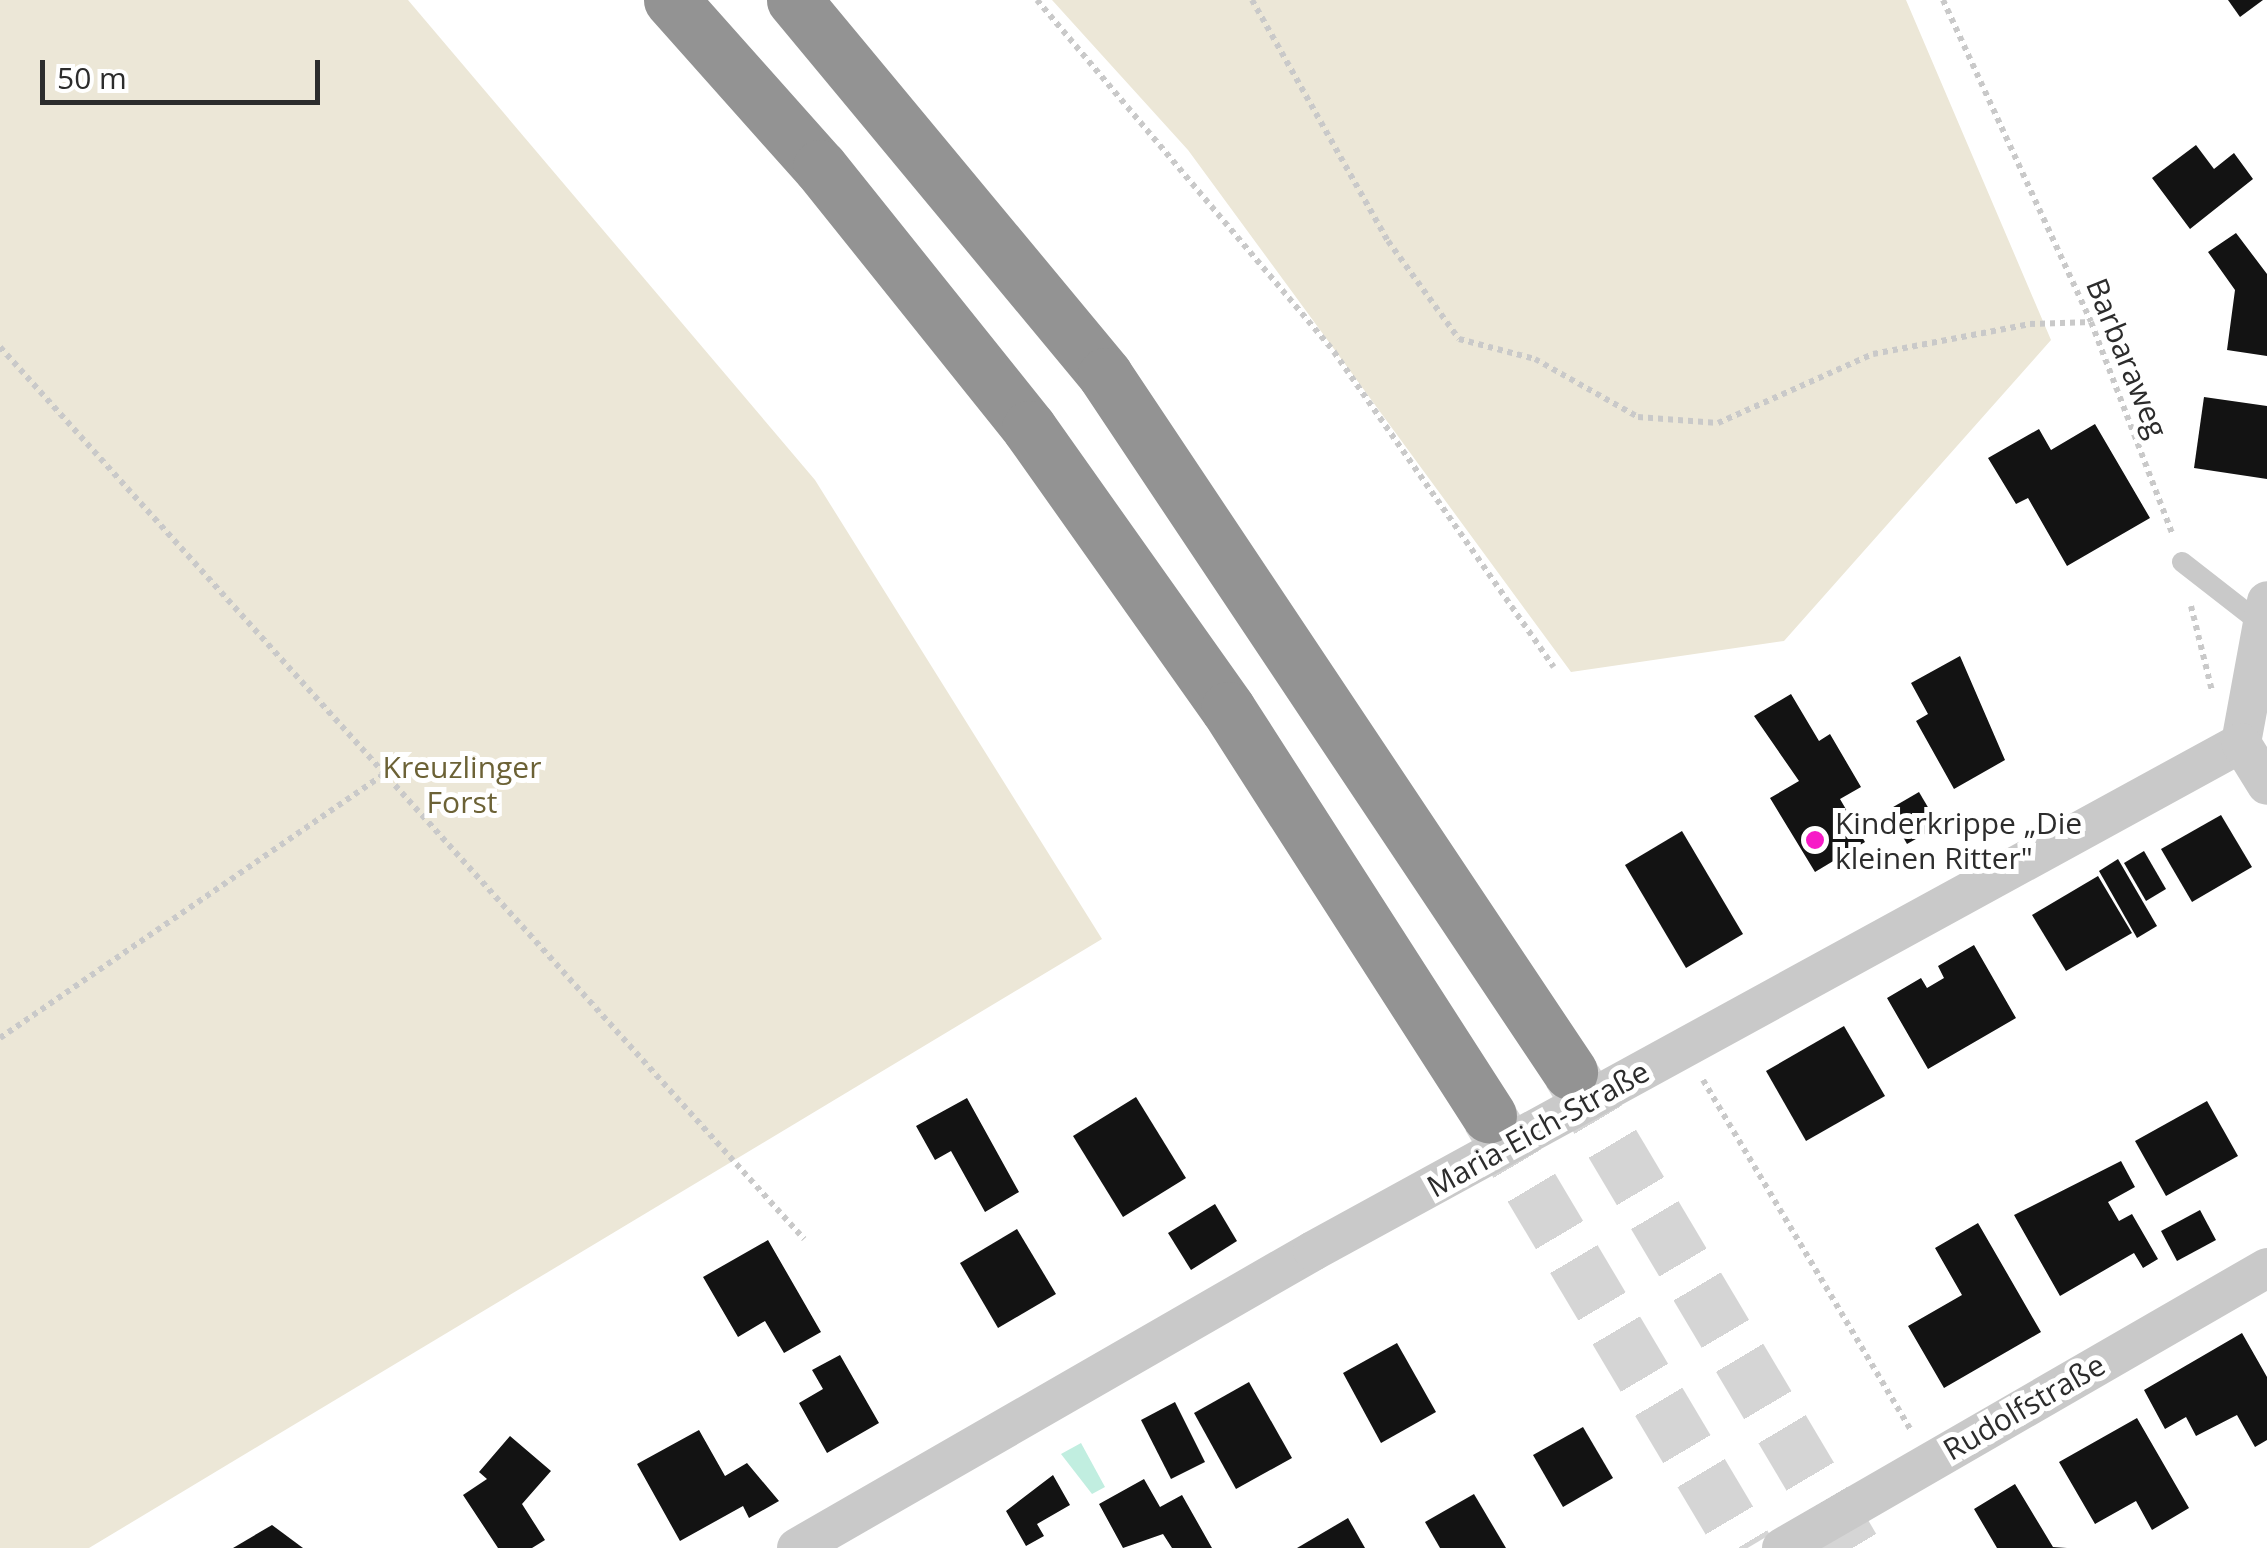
<!DOCTYPE html>
<html>
<head>
<meta charset="utf-8">
<style>
  body { margin:0 }
  #map { position:relative; width:2267px; height:1548px; overflow:hidden; background:#fff; font-family:"Open Sans",sans-serif }
  div>[style] { position:absolute }
  .green>* { inset:0; background:#ece7d7 }
  .water>* { inset:0; background:#c1eee0 }
  .building>* { inset:0; background:#131313 }
  .motorway-tunnel>* { height:55px; margin-top:-27.5px; transform-origin:0; background:repeating-linear-gradient(90deg,#d5d5d5 0 55px,transparent 0 83px) }
  .path>* { height:6px; margin-top:-3px; transform-origin:0; background:repeating-linear-gradient(90deg,#c9c9c9 0 5px,transparent 0 10px) }
  .service>* { height:20px; margin:-10px; padding:0 10px; transform-origin:10px; border-radius:10px; background:#c9c9c9 }
  .minor>* { height:40px; margin:-20px; padding:0 20px; transform-origin:20px; border-radius:20px; background:#c9c9c9 }
  .motorway>* { height:55px; margin:-27.5px; padding:0 27.5px; transform-origin:27.5px; border-radius:27.5px; background:#939393 }
  .dots>* { width:28px; height:28px; translate:-50% -50%; box-sizing:border-box; border:5px solid #fff; border-radius:50% }
  span { translate:-50% -50%; white-space:nowrap; text-align:center; line-height:1.15; -webkit-text-stroke:10px #fff; paint-order:stroke }
  .street-label { font-size:30px; color:#2c2c2c }
  .park-label { font-size:30px; color:#6c6236 }
  .poi-label { font-size:30px; color:#2c2c2c }
  .left { translate:0 -50%; text-align:left }
  .scale { position:absolute; left:40px; top:60px; width:280px; height:45px; box-sizing:border-box; border:5px solid #2c2c2c; border-top:0; padding-left:12px; font-size:30px; line-height:35px; white-space:nowrap; color:#2c2c2c; -webkit-text-stroke:8px #fff; paint-order:stroke }
</style>
</head>
<body>
<div id="map">
  <div class="green">
    <i style="clip-path:polygon(0 0,408px 0,815px 480px,1102px 939px,89px 1548px,0 1548px)"></i>
    <i style="clip-path:polygon(1052px 0,1906px 0,2051px 340px,1784px 641px,1571px 672px,1188px 150px)"></i>
  </div>
  <div class="water">
    <i style="clip-path:polygon(1081px 1443px,1105px 1487px,1092px 1494px,1061px 1454px)"></i>
  </div>
  <div class="building">
    <i style="clip-path:polygon(2228px 0,2263px 0,2240px 17px)"></i>
    <i style="clip-path:polygon(2196px 145px,2214px 169px,2234px 153px,2253px 179px,2190px 229px,2152px 178px)"></i>
    <i style="clip-path:polygon(2236px 233px,2267px 274px,2267px 356px,2227px 350px,2235px 290px,2208px 252px)"></i>
    <i style="clip-path:polygon(2204px 397px,2267px 406px,2267px 479px,2194px 468px)"></i>
    <i style="clip-path:polygon(2095px 424px,2150px 518px,2067px 566px,2028px 498px,2016px 504px,1988px 458px,2039px 429px,2051px 450px)"></i>
    <i style="clip-path:polygon(1960px 656px,2005px 760px,1954px 789px,1916px 721px,1928px 714px,1911px 683px)"></i>
    <i style="clip-path:polygon(1791px 694px,1819px 741px,1830px 734px,1861px 787px,1840px 799px,1865px 842px,1815px 872px,1770px 798px,1799px 781px,1754px 716px)"></i>
    <i style="clip-path:polygon(1919px 792px,1939px 826px,1907px 844px,1888px 810px)"></i>
    <i style="clip-path:polygon(2221px 815px,2252px 867px,2192px 902px,2161px 849px)"></i>
    <i style="clip-path:polygon(1682px 831px,1743px 934px,1686px 968px,1625px 865px)"></i>
    <i style="clip-path:polygon(2144px 851px,2166px 889px,2146px 901px,2124px 863px)"></i>
    <i style="clip-path:polygon(2118px 859px,2157px 926px,2137px 938px,2099px 871px)"></i>
    <i style="clip-path:polygon(2098px 876px,2132px 933px,2066px 971px,2032px 915px)"></i>
    <i style="clip-path:polygon(1974px 945px,2016px 1018px,1928px 1069px,1887px 998px,1921px 978px,1927px 988px,1944px 978px,1938px 966px)"></i>
    <i style="clip-path:polygon(1844px 1026px,1885px 1096px,1806px 1141px,1766px 1071px)"></i>
    <i style="clip-path:polygon(1136px 1097px,1186px 1178px,1123px 1217px,1073px 1136px)"></i>
    <i style="clip-path:polygon(967px 1098px,1019px 1192px,985px 1212px,951px 1151px,935px 1160px,916px 1126px)"></i>
    <i style="clip-path:polygon(2207px 1101px,2238px 1156px,2166px 1196px,2135px 1141px)"></i>
    <i style="clip-path:polygon(2121px 1161px,2135px 1187px,2108px 1202px,2119px 1221px,2132px 1214px,2158px 1259px,2143px 1268px,2134px 1253px,2060px 1296px,2014px 1215px)"></i>
    <i style="clip-path:polygon(1215px 1204px,1237px 1241px,1191px 1270px,1168px 1233px)"></i>
    <i style="clip-path:polygon(2200px 1210px,2216px 1240px,2177px 1261px,2161px 1231px)"></i>
    <i style="clip-path:polygon(1978px 1223px,2041px 1332px,1944px 1388px,1908px 1326px,1962px 1295px,1935px 1248px)"></i>
    <i style="clip-path:polygon(1017px 1229px,1056px 1294px,998px 1328px,960px 1263px)"></i>
    <i style="clip-path:polygon(768px 1240px,821px 1332px,784px 1353px,765px 1321px,738px 1337px,703px 1277px)"></i>
    <i style="clip-path:polygon(2242px 1333px,2267px 1377px,2267px 1440px,2255px 1447px,2237px 1415px,2196px 1436px,2186px 1417px,2165px 1429px,2144px 1390px)"></i>
    <i style="clip-path:polygon(1397px 1343px,1436px 1412px,1381px 1443px,1343px 1373px)"></i>
    <i style="clip-path:polygon(840px 1355px,879px 1423px,827px 1453px,799px 1403px,823px 1389px,812px 1370px)"></i>
    <i style="clip-path:polygon(1249px 1382px,1292px 1458px,1236px 1489px,1194px 1413px)"></i>
    <i style="clip-path:polygon(1175px 1402px,1205px 1462px,1171px 1479px,1141px 1420px)"></i>
    <i style="clip-path:polygon(2137px 1418px,2189px 1508px,2152px 1530px,2136px 1501px,2095px 1524px,2059px 1462px)"></i>
    <i style="clip-path:polygon(1583px 1427px,1613px 1478px,1563px 1507px,1533px 1455px)"></i>
    <i style="clip-path:polygon(699px 1430px,725px 1476px,747px 1463px,779px 1501px,749px 1518px,743px 1506px,680px 1541px,637px 1464px)"></i>
    <i style="clip-path:polygon(510px 1436px,551px 1471px,522px 1504px,545px 1540px,532px 1548px,498px 1548px,463px 1495px,487px 1479px,479px 1472px)"></i>
    <i style="clip-path:polygon(1053px 1475px,1070px 1505px,1037px 1524px,1044px 1536px,1026px 1546px,1006px 1511px)"></i>
    <i style="clip-path:polygon(1144px 1479px,1160px 1507px,1182px 1495px,1212px 1548px,1172px 1548px,1163px 1534px,1123px 1548px,1099px 1504px)"></i>
    <i style="clip-path:polygon(2015px 1484px,2053px 1547px,2067px 1548px,1997px 1548px,1974px 1509px)"></i>
    <i style="clip-path:polygon(1474px 1494px,1506px 1548px,1440px 1548px,1425px 1522px)"></i>
    <i style="clip-path:polygon(1348px 1518px,1365px 1548px,1297px 1548px)"></i>
    <i style="clip-path:polygon(272px 1525px,303px 1548px,233px 1548px)"></i>
  </div>
  <div class="motorway-tunnel">
    <i style="left:1570px;top:1072px;width:554px;rotate:59.27deg"></i>
    <i style="left:1489px;top:1116px;width:503px;rotate:59.25deg"></i>
  </div>
  <div class="path">
    <i style="left:1037px;top:0;width:461px;rotate:49.8deg"></i>
    <i style="left:1334px;top:352px;width:384px;rotate:55.1deg"></i>
    <i style="left:1252px;top:0;width:277px;rotate:60.6deg"></i>
    <i style="left:1388px;top:241px;width:121px;rotate:54.1deg"></i>
    <i style="left:1459px;top:339px;width:79px;rotate:14.7deg"></i>
    <i style="left:1535px;top:359px;width:118px;rotate:29.4deg"></i>
    <i style="left:1638px;top:417px;width:80px;rotate:4.3deg"></i>
    <i style="left:1718px;top:423px;width:170px;rotate:-24deg"></i>
    <i style="left:1873px;top:354px;width:160px;rotate:-10.8deg"></i>
    <i style="left:2030px;top:324px;width:61px;rotate:-1.9deg"></i>
    <i style="left:1943px;top:0;width:354px;rotate:65.3deg"></i>
    <i style="left:2091px;top:322px;width:229px;rotate:69deg"></i>
    <i style="left:0;top:347px;width:1201px;rotate:47.97deg"></i>
    <i style="left:2191px;top:606px;width:88px;rotate:76.1deg"></i>
    <i style="left:0;top:1038px;width:468px;rotate:-34.5deg"></i>
    <i style="left:1703px;top:1080px;width:407px;rotate:59.3deg"></i>
  </div>
  <div class="service">
    <i style="left:2182px;top:562px;width:103px;rotate:37.9deg"></i>
  </div>
  <div class="minor">
    <i style="left:2241px;top:743px;width:144px;rotate:-79.6deg"></i>
    <i style="left:797px;top:1548px;width:595px;rotate:-29.92deg"></i>
    <i style="left:1313px;top:1251px;width:1058px;rotate:-28.7deg"></i>
    <i style="left:2241px;top:743px;width:49px;rotate:58.2deg"></i>
    <i style="left:1782px;top:1548px;width:560px;rotate:-30deg"></i>
  </div>
  <div class="motorway">
    <i style="left:671px;top:0;width:224px;rotate:48.3deg"></i>
    <i style="left:820px;top:167px;width:334px;rotate:51.3deg"></i>
    <i style="left:1029px;top:428px;width:344px;rotate:54.7deg"></i>
    <i style="left:1228px;top:709px;width:483px;rotate:57.3deg"></i>
    <i style="left:794px;top:0;width:487px;rotate:50.3deg"></i>
    <i style="left:1105px;top:375px;width:838px;rotate:56.29deg"></i>
  </div>
  <div class="dots">
    <i style="left:1815px;top:840px;background:#f71bc7"></i>
  </div>
  <div class="street-label">
    <span style="left:2127px;top:358px;rotate:68deg">Barbaraweg</span>
    <span style="left:1538px;top:1129px;rotate:-29deg">Maria-Eich-Straße</span>
    <span style="left:2024px;top:1407px;rotate:-30deg">Rudolfstraße</span>
  </div>
  <div class="park-label">
    <span style="left:462px;top:784px">Kreuzlinger<br>Forst</span>
  </div>
  <div class="poi-label">
    <span class="left" style="left:1835px;top:840px">Kinderkrippe „Die<br>kleinen Ritter"</span>
  </div>
  <div class="scale">50 m</div>
</div>
</body>
</html>
